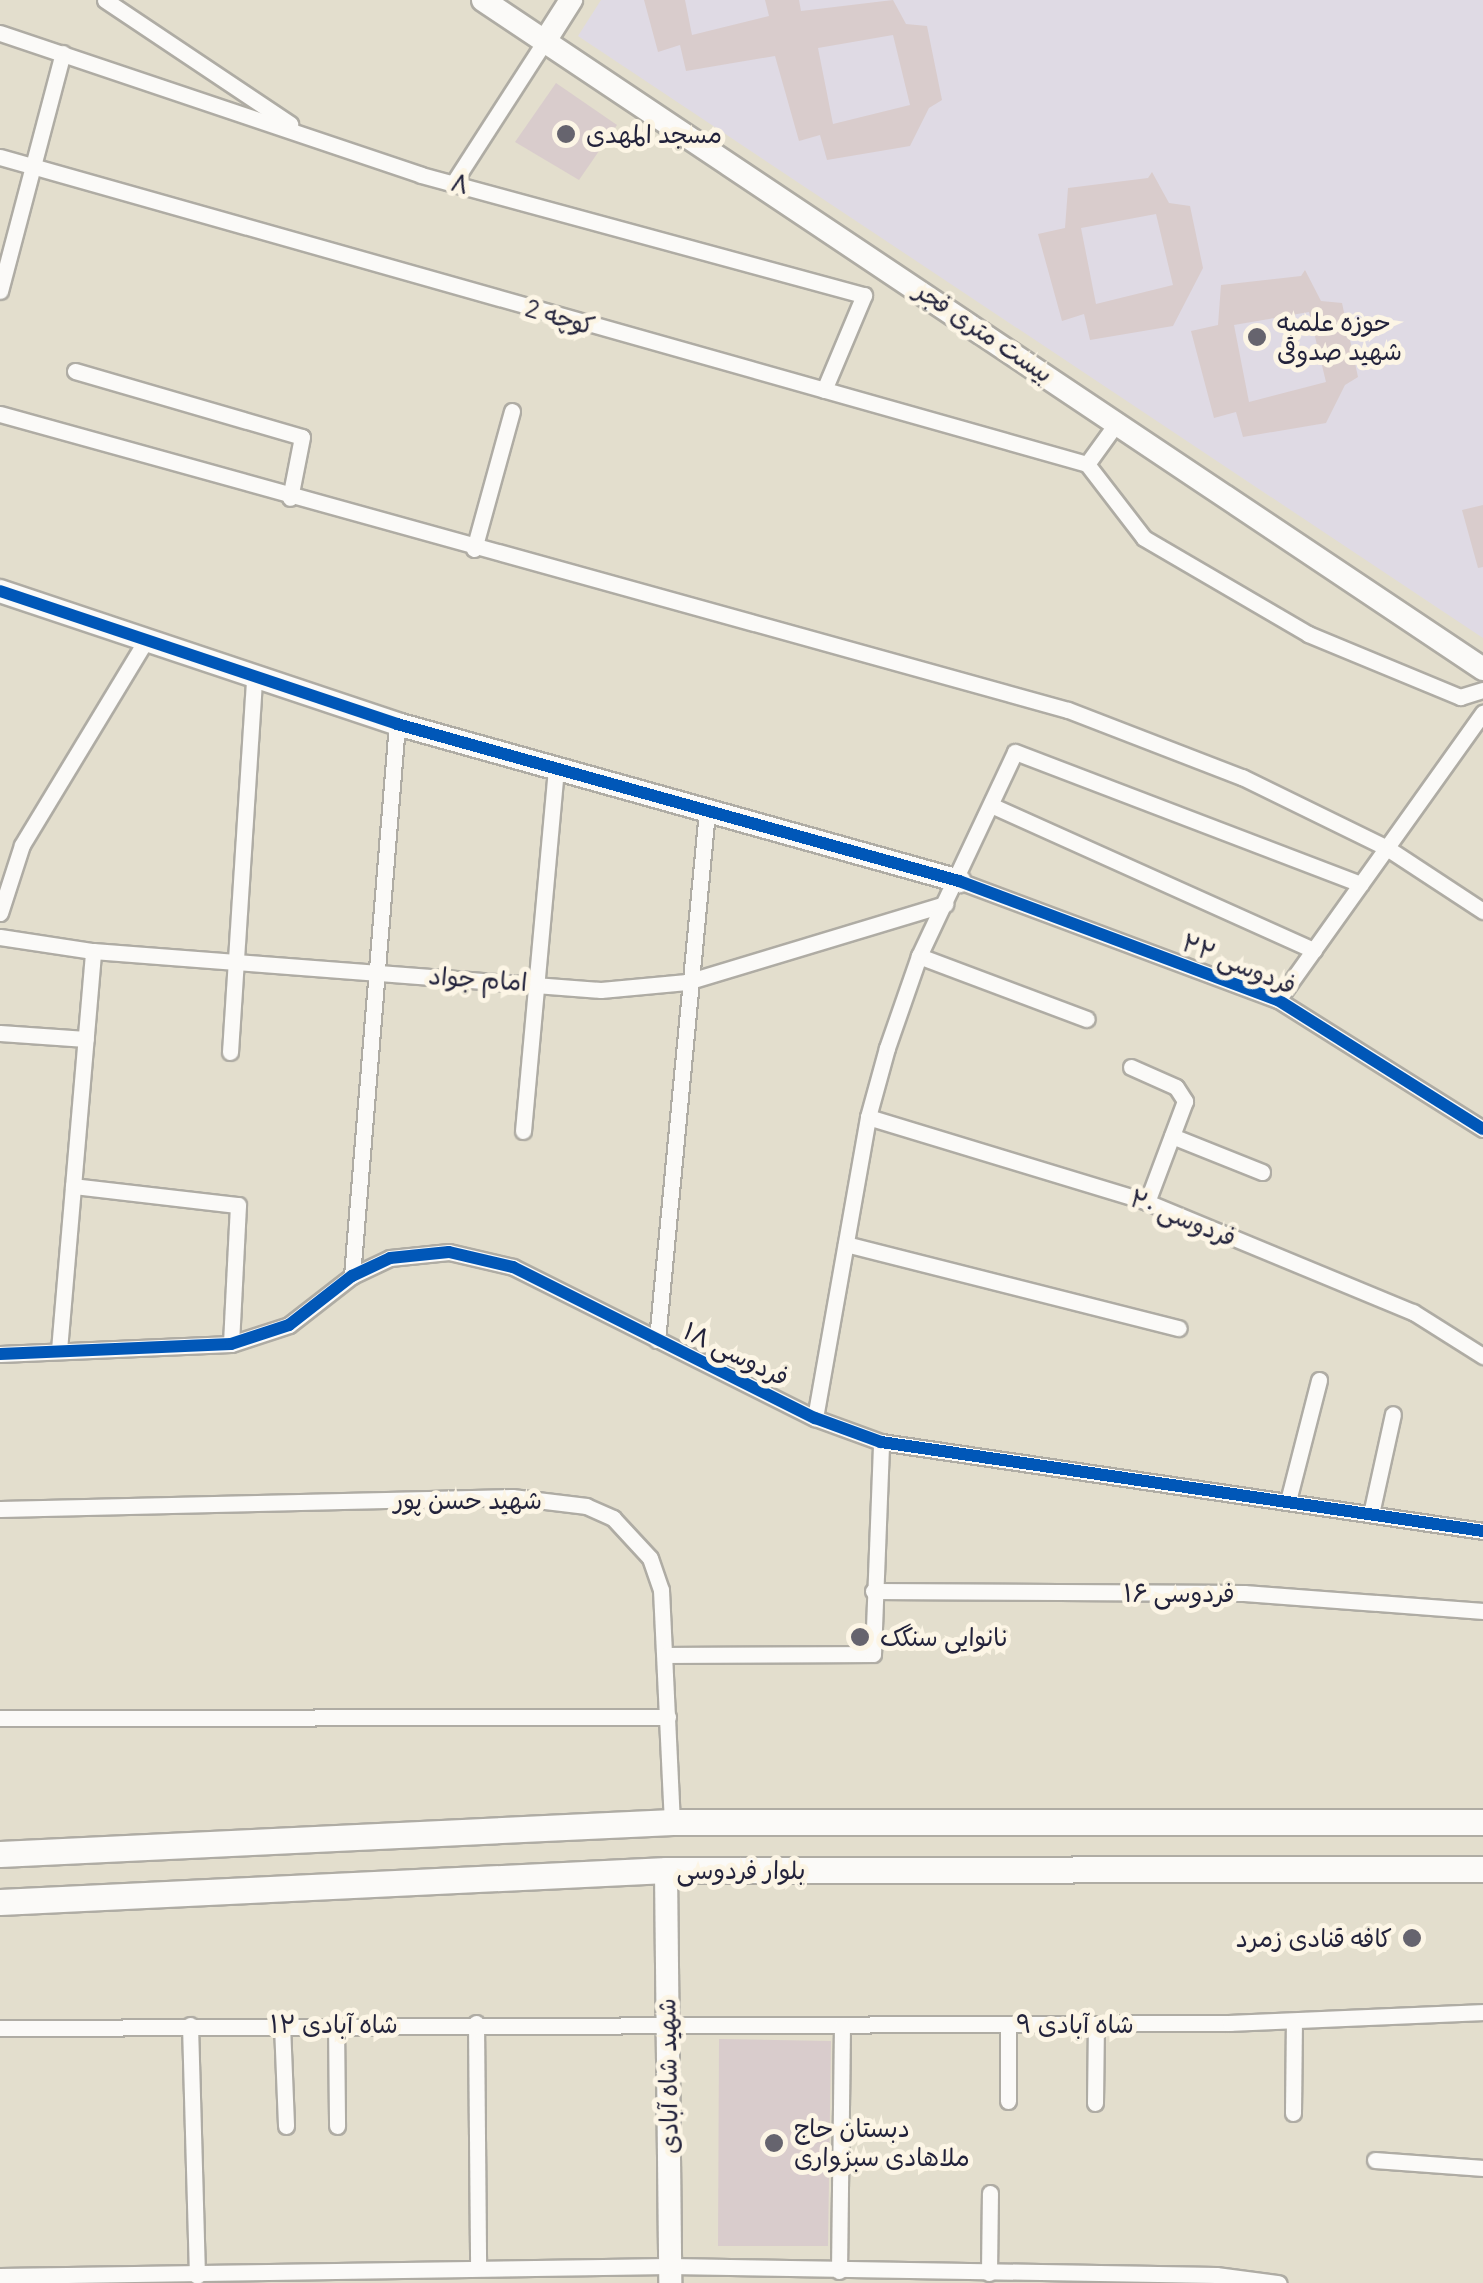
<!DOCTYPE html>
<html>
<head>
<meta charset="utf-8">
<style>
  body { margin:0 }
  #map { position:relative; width:1483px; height:2283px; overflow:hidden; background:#e3decd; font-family:Delius,"Playpen Sans Arabic",sans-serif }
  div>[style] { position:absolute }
  .built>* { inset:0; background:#dfdae4 }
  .building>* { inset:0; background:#d9cccc }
  .roads { filter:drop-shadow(2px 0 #afaca4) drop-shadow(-2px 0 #afaca4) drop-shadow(0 2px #afaca4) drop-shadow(0 -2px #afaca4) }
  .street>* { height:15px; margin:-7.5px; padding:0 7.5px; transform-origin:7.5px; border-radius:7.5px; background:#fbfaf8 }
  .secondary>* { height:22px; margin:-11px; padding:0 11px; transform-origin:11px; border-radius:11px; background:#fbfaf8 }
  .primary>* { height:25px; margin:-12.5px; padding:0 12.5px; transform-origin:12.5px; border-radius:12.5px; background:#fbfaf8 }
  .cycleway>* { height:12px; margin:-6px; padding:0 6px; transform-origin:6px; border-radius:6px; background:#0057b8 }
  .dots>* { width:28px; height:28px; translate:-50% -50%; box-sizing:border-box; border:5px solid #fcf5e5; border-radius:50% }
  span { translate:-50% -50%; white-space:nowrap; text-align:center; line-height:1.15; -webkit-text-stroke:10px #fcf5e5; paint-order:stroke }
  .poi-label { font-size:25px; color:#22223b }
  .left { translate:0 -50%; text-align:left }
  .right { translate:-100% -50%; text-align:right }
  .street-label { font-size:25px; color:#22223b }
</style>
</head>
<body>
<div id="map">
  <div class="built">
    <i style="clip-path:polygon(601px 0,1483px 0,1483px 638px,578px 36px)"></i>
  </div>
  <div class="building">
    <i style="clip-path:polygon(evenodd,644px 0,685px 0,692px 35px,769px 16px,765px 0,799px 0,801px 11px,893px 0,906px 24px,927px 26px,942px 100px,929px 108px,910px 146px,827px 160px,820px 135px,799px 141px,775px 56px,686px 71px,680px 45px,658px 52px,644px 0,893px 35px,910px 105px,833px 124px,818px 48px,893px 35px)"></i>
    <i style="clip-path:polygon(556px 83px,617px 125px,579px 180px,515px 142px)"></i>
    <i style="clip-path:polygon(evenodd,1152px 172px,1169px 203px,1190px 206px,1203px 268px,1173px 326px,1090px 340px,1084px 314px,1062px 321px,1038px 234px,1065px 228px,1068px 188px,1148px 178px,1152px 172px,1156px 214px,1173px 285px,1096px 304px,1081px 228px,1156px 214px)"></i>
    <i style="clip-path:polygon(evenodd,1305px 270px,1321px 301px,1342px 303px,1358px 377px,1345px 385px,1326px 423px,1243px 437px,1236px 412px,1214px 418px,1191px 331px,1218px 325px,1221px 285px,1301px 276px,1305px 270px,1309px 312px,1326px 382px,1249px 402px,1234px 325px,1309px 312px)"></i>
    <i style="clip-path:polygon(1483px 505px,1483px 567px,1478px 568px,1462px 510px)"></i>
    <i style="clip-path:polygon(719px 2039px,831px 2041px,828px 2246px,718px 2246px)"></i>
  </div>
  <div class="roads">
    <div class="street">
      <i style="left:105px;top:0;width:223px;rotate:33.8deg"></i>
      <i style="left:0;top:33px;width:444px;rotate:18.6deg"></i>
      <i style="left:421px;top:175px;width:459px;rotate:15.2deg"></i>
      <i style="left:864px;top:295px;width:103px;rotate:112.8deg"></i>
      <i style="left:0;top:157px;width:1130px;rotate:15.77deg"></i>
      <i style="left:454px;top:182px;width:168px;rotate:-57.2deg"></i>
      <i style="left:0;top:291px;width:246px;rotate:-75.2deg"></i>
      <i style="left:75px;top:371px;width:236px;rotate:16.2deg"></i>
      <i style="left:302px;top:437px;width:62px;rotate:101.1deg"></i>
      <i style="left:0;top:414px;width:1108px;rotate:15.49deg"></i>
      <i style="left:1068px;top:710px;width:186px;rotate:21.1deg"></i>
      <i style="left:1242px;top:777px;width:161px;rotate:26.1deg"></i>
      <i style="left:1387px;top:848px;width:115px;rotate:33.3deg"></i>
      <i style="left:1087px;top:464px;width:93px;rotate:52.4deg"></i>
      <i style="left:1144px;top:538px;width:190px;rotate:30.3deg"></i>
      <i style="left:1308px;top:634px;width:165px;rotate:22.5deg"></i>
      <i style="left:1460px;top:697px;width:24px;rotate:-17deg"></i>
      <i style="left:1087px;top:464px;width:53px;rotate:-54.2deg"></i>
      <i style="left:474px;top:549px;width:143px;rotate:-74.6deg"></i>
      <i style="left:993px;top:806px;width:352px;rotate:24.2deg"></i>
      <i style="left:959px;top:881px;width:340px;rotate:20.5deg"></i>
      <i style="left:1278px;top:1000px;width:242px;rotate:32.2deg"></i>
      <i style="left:0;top:913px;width:71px;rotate:-72.1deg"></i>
      <i style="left:22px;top:845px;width:241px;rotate:-58.8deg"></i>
      <i style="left:0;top:937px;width:94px;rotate:8.6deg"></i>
      <i style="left:93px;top:951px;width:509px;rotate:4.39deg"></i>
      <i style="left:601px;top:990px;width:86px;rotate:-5.3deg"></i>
      <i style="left:687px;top:982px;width:270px;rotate:-16.8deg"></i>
      <i style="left:919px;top:956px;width:179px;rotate:20.6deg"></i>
      <i style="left:1278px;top:1000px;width:353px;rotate:-54.5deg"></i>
      <i style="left:0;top:1033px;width:86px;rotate:4deg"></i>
      <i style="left:230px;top:1052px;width:376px;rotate:-86.3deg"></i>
      <i style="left:1131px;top:1067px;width:49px;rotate:24deg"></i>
      <i style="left:1176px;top:1087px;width:17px;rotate:57deg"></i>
      <i style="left:1185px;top:1101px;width:108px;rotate:110.6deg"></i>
      <i style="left:868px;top:1117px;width:292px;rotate:16.9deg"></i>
      <i style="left:1147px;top:1202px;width:288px;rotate:22.5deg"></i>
      <i style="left:1413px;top:1312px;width:83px;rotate:32.2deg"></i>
      <i style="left:523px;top:1131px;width:363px;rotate:-84.8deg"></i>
      <i style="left:1172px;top:1136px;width:97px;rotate:21.8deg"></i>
      <i style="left:73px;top:1186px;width:166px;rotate:6.6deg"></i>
      <i style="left:238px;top:1205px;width:139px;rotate:92.9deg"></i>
      <i style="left:846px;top:1244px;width:343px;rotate:14.2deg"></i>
      <i style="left:352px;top:1276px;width:554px;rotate:-85.34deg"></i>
      <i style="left:657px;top:1340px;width:531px;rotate:-84.6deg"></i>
      <i style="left:59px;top:1350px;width:400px;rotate:-85.1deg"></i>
      <i style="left:0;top:1354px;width:231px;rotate:-2.5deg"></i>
      <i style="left:231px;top:1344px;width:61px;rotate:-18.1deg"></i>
      <i style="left:289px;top:1325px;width:80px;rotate:-37.9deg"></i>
      <i style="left:352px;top:1276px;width:42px;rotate:-25.3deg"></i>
      <i style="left:390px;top:1258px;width:59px;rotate:-5.8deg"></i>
      <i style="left:449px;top:1252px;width:66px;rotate:13.2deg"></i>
      <i style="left:513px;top:1267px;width:338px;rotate:26.6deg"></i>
      <i style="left:815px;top:1418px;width:70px;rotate:20deg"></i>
      <i style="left:881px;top:1442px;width:609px;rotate:8.41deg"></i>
      <i style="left:815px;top:1418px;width:306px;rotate:-80deg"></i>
      <i style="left:868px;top:1117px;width:72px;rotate:-74.6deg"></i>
      <i style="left:887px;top:1048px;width:97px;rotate:-70.8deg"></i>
      <i style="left:919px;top:956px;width:225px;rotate:-64.8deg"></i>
      <i style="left:1015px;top:752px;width:370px;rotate:20.9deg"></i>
      <i style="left:1288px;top:1501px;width:125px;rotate:-75.6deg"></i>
      <i style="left:0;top:1509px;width:512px;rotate:-1.34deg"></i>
      <i style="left:512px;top:1497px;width:75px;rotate:6.9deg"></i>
      <i style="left:586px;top:1506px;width:30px;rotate:24deg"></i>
      <i style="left:613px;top:1518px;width:54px;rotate:47.2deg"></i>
      <i style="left:650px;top:1558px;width:34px;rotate:71deg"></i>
      <i style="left:661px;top:1590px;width:232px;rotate:87.3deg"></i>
      <i style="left:1371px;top:1514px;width:102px;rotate:-77.6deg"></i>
      <i style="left:873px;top:1591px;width:371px;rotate:0.3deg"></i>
      <i style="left:1244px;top:1593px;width:240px;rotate:4.3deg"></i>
      <i style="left:667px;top:1655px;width:206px;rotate:-0.3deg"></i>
      <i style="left:873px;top:1654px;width:212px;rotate:-87.8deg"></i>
      <i style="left:0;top:1718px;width:668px;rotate:-0.09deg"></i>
      <i style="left:476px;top:2023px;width:245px;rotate:89.5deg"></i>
      <i style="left:336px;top:2024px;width:102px;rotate:89.4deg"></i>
      <i style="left:190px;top:2025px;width:251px;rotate:88.4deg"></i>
      <i style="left:282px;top:2025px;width:101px;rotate:87.7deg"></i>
      <i style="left:0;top:2028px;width:1230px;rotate:-0.23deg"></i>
      <i style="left:1230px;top:2023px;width:253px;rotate:-2.5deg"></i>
      <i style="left:1008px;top:2101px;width:76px;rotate:-90deg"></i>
      <i style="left:1095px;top:2103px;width:79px;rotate:-89.3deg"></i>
      <i style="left:1293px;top:2113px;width:92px;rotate:-89.4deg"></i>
      <i style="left:1375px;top:2160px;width:108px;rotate:4.2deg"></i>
      <i style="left:839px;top:2271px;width:246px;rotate:-89.3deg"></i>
      <i style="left:989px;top:2273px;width:80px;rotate:-89.3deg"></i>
      <i style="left:0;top:2276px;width:670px;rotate:-0.86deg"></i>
      <i style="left:670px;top:2266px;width:546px;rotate:0.94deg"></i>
      <i style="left:1216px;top:2275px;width:63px;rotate:7.4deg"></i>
    </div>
    <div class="secondary">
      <i style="left:483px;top:0;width:1203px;rotate:33.78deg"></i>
      <i style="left:545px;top:41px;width:49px;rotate:-57.6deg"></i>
      <i style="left:0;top:591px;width:419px;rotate:18.5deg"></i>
      <i style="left:397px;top:724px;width:584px;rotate:15.61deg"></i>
      <i style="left:666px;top:1870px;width:413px;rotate:89.4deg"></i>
    </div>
    <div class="primary">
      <i style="left:0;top:1854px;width:673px;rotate:-2.73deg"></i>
      <i style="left:672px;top:1822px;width:811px"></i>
      <i style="left:0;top:1902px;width:667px;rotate:-2.75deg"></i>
      <i style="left:666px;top:1870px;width:817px;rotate:-0.07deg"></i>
    </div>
  </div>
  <div class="cycleway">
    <i style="left:0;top:591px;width:419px;rotate:18.5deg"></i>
    <i style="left:397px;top:724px;width:584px;rotate:15.61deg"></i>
    <i style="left:959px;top:881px;width:340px;rotate:20.5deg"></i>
    <i style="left:1278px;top:1000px;width:242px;rotate:32.2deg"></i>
    <i style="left:0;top:1354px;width:231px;rotate:-2.5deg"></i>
    <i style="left:231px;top:1344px;width:61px;rotate:-18.1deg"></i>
    <i style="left:289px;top:1325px;width:80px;rotate:-37.9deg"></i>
    <i style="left:352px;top:1276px;width:42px;rotate:-25.3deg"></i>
    <i style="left:390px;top:1258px;width:59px;rotate:-5.8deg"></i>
    <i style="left:449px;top:1252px;width:66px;rotate:13.2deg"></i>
    <i style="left:513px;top:1267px;width:338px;rotate:26.6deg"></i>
    <i style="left:815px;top:1418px;width:70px;rotate:20deg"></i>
    <i style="left:881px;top:1442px;width:609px;rotate:8.41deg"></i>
  </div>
  <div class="dots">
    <i style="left:566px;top:134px;background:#66646e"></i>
    <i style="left:1257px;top:337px;background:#66646e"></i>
    <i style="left:860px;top:1637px;background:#66646e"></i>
    <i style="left:1412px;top:1938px;background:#66646e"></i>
    <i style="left:774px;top:2143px;background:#66646e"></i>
  </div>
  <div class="poi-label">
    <span class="left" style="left:586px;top:134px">مسجد المهدی</span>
    <span class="left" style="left:1277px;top:337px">حوزه علمیه<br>شهید صدوقی</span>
    <span class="left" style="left:880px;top:1637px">نانوایی سنگک</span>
    <span class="right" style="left:1392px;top:1938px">کافه قنادی زمرد</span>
    <span class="left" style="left:794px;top:2143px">دبستان حاج<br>ملاهادی سبزواری</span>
  </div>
  <div class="street-label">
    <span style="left:460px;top:184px;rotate:15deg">۸</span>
    <span style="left:560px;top:317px;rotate:16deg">کوچه 2</span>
    <span style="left:984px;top:332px;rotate:34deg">بیست متری فجر</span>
    <span style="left:1239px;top:964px;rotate:22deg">فردوسی ۲۲</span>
    <span style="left:478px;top:979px;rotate:4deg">امام جواد</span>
    <span style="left:1183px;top:1218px;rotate:22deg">فردوسی ۲۰</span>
    <span style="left:736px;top:1354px;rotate:26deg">فردوسی ۱۸</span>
    <span style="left:468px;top:1500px">شهید حسن پور</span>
    <span style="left:1179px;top:1593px">فردوسی ۱۶</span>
    <span style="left:741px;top:1870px">بلوار فردوسی</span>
    <span style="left:334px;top:2024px">شاه آبادی ۱۲</span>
    <span style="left:1075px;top:2024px">شاه آبادی ۹</span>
    <span style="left:668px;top:2076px;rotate:-91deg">شهید شاه آبادی</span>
  </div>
</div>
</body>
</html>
